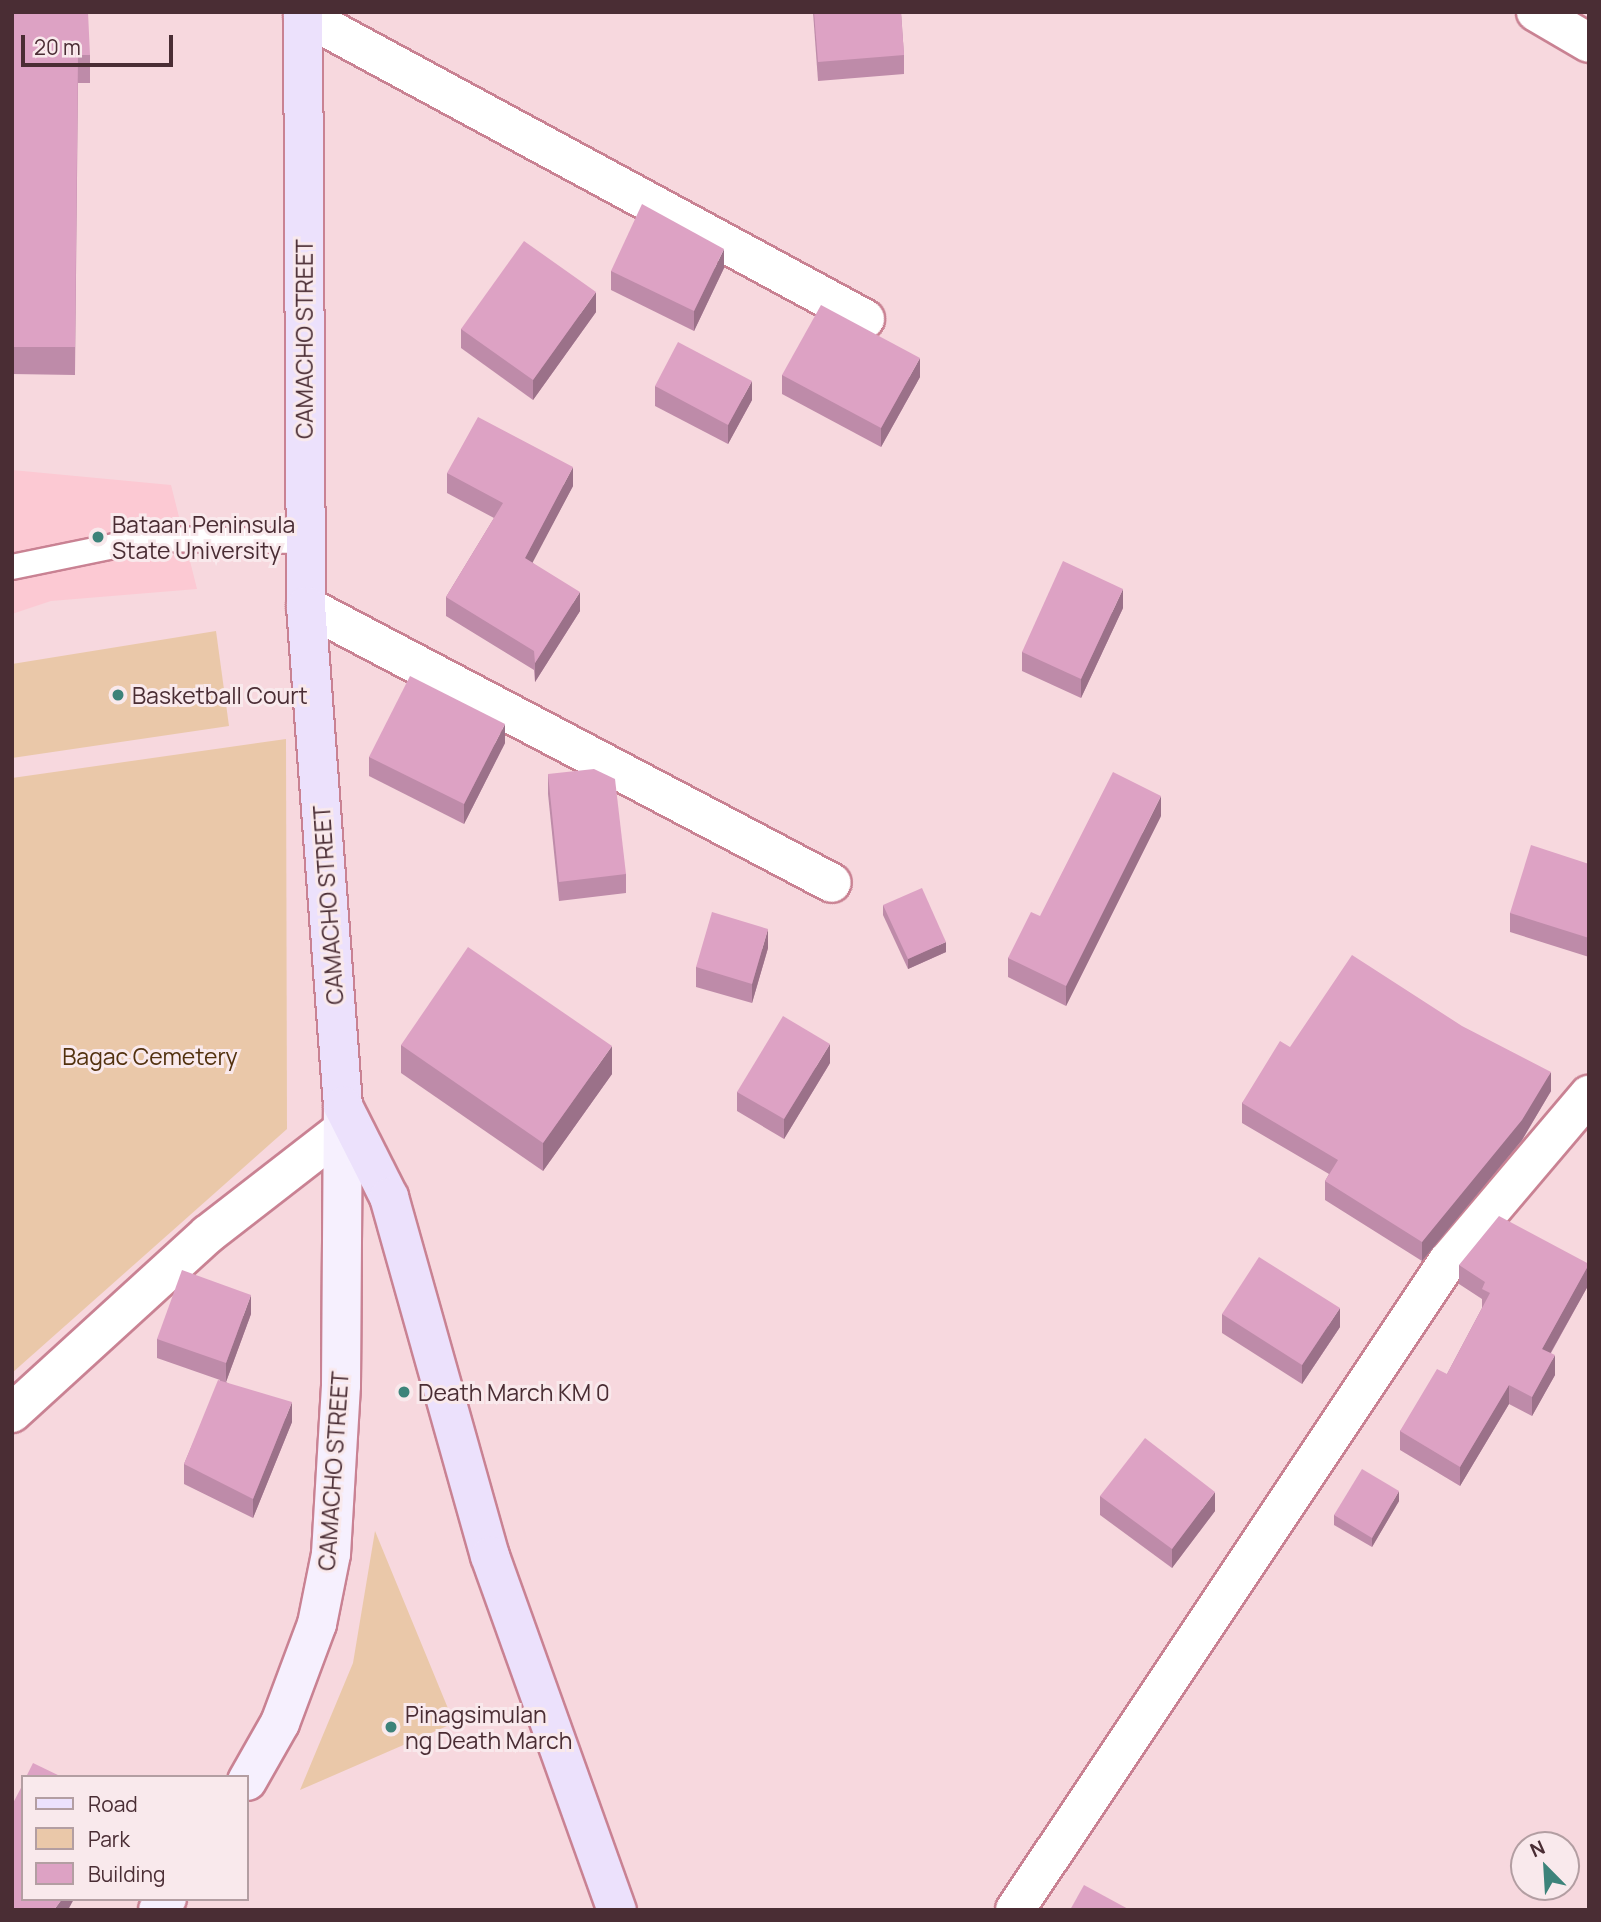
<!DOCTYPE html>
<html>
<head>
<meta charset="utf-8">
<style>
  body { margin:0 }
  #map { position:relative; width:1601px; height:1922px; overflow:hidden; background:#f7d8de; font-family:Manrope,sans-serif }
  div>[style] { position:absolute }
  .built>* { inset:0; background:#fcc9d3 }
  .green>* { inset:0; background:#eac8a9 }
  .roads { filter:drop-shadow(2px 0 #c98293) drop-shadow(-2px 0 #c98293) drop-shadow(0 2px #c98293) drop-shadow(0 -2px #c98293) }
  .lane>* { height:24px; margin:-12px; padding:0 12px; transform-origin:12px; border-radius:12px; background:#fff }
  .street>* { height:38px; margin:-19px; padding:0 19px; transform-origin:19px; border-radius:19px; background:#fff }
  .secondary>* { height:38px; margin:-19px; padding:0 19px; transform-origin:19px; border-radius:19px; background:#f6f0fe }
  .primary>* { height:38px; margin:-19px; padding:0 19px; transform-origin:19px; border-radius:19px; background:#ece1fc }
  .wall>* { inset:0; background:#be8ba9 }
  .shaded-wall>* { inset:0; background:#9b7189 }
  .building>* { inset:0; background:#dda2c4 }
  .dots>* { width:19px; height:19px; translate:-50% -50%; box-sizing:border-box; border:4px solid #f9e9ec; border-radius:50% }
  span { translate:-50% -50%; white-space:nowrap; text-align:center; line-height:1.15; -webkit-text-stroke:6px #f9e9ec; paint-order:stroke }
  .street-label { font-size:23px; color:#4a2d34 }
  .poi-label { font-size:23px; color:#4a2d34 }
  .left { translate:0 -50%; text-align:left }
  .park-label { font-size:23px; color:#52310e }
  .frame { position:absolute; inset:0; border:14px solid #4a2d34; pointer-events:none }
  .legend { position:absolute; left:21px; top:1775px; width:228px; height:126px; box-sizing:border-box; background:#f9e9ec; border:2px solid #b39ea2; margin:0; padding:9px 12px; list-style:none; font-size:21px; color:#4a2d34 }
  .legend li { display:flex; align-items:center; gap:14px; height:35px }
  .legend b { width:35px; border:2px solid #b39ea2 }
  .north { position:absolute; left:1510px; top:1831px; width:70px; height:70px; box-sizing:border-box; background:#f9e9ec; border:2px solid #b39ea2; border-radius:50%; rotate:336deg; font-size:19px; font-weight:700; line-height:28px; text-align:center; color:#4a2d34 }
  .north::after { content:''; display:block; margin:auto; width:24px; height:32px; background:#3d837a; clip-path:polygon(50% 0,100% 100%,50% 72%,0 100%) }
  .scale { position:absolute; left:21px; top:35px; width:152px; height:32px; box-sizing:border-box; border:4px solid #4a2d34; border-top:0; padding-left:9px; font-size:21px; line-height:24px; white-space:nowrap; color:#4a2d34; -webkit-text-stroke:5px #f9e9ec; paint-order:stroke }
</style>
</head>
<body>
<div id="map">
  <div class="built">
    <i style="clip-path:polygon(12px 470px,171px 485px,197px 589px,51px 601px,12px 614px)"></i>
  </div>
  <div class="green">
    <i style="clip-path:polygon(216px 631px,229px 726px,12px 758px,12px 664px)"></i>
    <i style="clip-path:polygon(286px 739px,287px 1129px,12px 1373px,12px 778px)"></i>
    <i style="clip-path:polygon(375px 1531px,454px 1723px,300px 1790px,353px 1663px)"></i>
  </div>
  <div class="roads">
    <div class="lane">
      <i style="left:12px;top:567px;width:139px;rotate:-11.6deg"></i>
      <i style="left:148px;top:539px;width:157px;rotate:0.7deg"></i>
    </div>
    <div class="street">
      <i style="left:1536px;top:12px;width:61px;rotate:30.3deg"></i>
      <i style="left:303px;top:15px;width:639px;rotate:28.41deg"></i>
      <i style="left:306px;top:606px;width:594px;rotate:27.77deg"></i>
      <i style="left:12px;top:1413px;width:265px;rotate:-42.4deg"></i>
      <i style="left:208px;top:1234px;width:170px;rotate:-37.8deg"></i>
      <i style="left:1015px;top:1910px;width:780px;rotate:-56.29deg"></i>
      <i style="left:1448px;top:1261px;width:218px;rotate:-49.7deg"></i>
    </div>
    <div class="secondary">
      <i style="left:247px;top:1781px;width:67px;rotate:-60.4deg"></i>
      <i style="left:280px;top:1723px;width:106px;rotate:-69.5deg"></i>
      <i style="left:317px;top:1624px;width:71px;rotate:-78.7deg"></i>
      <i style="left:331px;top:1554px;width:169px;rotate:-86.6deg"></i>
      <i style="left:341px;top:1385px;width:279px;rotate:-89.6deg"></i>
      <i style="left:158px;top:1910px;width:14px;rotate:-51deg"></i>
    </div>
    <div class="primary">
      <i style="left:303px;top:12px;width:594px;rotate:89.71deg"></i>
      <i style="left:306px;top:606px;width:501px;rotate:85.77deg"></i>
      <i style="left:343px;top:1106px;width:102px;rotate:63.2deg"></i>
      <i style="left:389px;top:1197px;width:373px;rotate:74.3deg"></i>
      <i style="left:490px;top:1556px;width:376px;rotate:70.3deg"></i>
    </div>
  </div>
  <div class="wall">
    <i style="clip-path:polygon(12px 12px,90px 55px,90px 83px,78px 83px,75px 375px,12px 374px)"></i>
    <i style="clip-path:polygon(813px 12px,901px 12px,904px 55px,904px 74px,818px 81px)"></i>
    <i style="clip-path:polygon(724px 268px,694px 331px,611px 290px,611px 271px)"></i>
    <i style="clip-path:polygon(596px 312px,533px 400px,461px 348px,461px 329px)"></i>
    <i style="clip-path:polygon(782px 375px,920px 377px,881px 447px,782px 394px)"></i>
    <i style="clip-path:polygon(655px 386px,752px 400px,728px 444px,655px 406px)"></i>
    <i style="clip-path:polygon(447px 473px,573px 486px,532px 562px,580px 611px,535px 682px,534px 670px,446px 616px,446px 597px,494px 518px,447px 493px)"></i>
    <i style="clip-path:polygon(1123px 608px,1081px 698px,1022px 671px,1022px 652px)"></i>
    <i style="clip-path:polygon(505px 743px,464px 824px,369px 776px,369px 757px)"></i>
    <i style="clip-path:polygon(548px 774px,626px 874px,626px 893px,559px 901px,548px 794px)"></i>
    <i style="clip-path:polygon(1161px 816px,1066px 1006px,1008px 977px,1008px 958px)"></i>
    <i style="clip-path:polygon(1589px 864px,1589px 957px,1510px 932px,1510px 913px)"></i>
    <i style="clip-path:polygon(883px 905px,946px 952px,908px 969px,883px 915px)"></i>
    <i style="clip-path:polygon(768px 948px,752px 1003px,696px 987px,696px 967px)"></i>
    <i style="clip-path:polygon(401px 1045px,612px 1074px,543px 1171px,401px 1073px)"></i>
    <i style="clip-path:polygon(1290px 1047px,1551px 1091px,1522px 1140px,1422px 1261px,1325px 1200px,1325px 1181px,1329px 1174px,1242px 1123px,1242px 1103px)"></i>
    <i style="clip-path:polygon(830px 1063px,784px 1139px,737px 1111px,737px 1092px)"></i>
    <i style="clip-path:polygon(1589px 1264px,1589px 1284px,1551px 1353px,1555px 1375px,1532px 1416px,1509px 1404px,1460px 1486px,1400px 1450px,1400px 1431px,1447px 1374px,1482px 1308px,1482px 1299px,1459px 1284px,1459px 1265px)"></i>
    <i style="clip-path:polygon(251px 1314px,226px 1382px,292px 1422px,253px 1518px,184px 1484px,184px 1464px,220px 1380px,157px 1358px,157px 1339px)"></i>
    <i style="clip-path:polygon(1222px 1314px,1340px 1327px,1302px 1384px,1222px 1333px)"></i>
    <i style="clip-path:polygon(1100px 1496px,1215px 1511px,1172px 1568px,1100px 1515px)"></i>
    <i style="clip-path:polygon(1399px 1501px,1372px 1547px,1334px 1525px,1334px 1515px)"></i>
  </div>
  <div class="shaded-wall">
    <i style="clip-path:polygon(724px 249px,724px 268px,694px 331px,694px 311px)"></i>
    <i style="clip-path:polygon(596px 292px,596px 312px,533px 400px,533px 380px)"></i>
    <i style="clip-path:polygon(920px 358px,920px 377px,881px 447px,881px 428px)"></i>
    <i style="clip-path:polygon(752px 381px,752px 400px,728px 444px,728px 425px)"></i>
    <i style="clip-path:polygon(573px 467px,573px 486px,525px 577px,525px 558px)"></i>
    <i style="clip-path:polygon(1123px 589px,1123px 608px,1081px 698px,1081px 679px)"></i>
    <i style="clip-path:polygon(580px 592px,580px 611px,535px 682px,535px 663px)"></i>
    <i style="clip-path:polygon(505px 724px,505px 743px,464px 824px,464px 804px)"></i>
    <i style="clip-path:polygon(1161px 796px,1161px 816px,1066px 1006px,1066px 986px)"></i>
    <i style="clip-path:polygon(768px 929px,768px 948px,752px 1003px,752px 984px)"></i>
    <i style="clip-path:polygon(946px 942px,946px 952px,908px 969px,908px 959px)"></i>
    <i style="clip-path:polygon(830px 1044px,830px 1063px,784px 1139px,784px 1119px)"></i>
    <i style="clip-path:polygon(612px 1046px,612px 1074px,543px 1171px,543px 1143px)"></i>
    <i style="clip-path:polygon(1551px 1072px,1551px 1091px,1522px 1140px,1422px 1261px,1422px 1242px)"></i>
    <i style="clip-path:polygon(1589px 1264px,1589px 1284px,1542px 1368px,1542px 1349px)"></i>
    <i style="clip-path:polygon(251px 1295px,251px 1314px,226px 1382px,226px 1363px)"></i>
    <i style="clip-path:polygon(1340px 1308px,1340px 1327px,1302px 1384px,1302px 1365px)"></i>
    <i style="clip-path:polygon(1555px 1355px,1555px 1375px,1532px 1416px,1532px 1397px)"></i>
    <i style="clip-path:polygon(1509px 1385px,1509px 1404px,1460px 1486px,1460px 1467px)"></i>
    <i style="clip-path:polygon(292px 1402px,292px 1422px,253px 1518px,253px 1499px)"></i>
    <i style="clip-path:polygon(1399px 1491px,1399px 1501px,1372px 1547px,1372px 1538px)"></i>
    <i style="clip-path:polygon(1215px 1492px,1215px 1511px,1172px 1568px,1172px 1549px)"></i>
    <i style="clip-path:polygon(62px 1899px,74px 1899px,68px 1910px,54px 1910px)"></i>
  </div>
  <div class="building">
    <i style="clip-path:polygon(12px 12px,88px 12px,90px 55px,78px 55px,75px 347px,12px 347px)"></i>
    <i style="clip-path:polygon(814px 12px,901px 12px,904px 55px,818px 62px)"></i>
    <i style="clip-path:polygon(642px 204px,724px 249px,694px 311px,611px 271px)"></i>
    <i style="clip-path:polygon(524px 241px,596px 292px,533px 380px,461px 329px)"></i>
    <i style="clip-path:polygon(821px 305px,920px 358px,881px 428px,782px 375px)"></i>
    <i style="clip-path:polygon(678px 342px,752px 381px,728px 425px,655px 386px)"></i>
    <i style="clip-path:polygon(478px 417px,573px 467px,525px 558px,580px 592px,535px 663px,534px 651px,446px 597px,503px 503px,447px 473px)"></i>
    <i style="clip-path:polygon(1063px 561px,1123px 589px,1081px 679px,1022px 652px)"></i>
    <i style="clip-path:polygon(410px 676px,505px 724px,464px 804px,369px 757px)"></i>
    <i style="clip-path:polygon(594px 769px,615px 779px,626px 874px,559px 882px,548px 774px)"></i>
    <i style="clip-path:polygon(1113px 772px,1161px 796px,1066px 986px,1008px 958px,1031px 912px,1040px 916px)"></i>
    <i style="clip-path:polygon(1531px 845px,1589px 864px,1589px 938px,1510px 913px)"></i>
    <i style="clip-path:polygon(922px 888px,946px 942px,908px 959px,883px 905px)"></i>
    <i style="clip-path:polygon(712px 912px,768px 929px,752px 984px,696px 967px)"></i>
    <i style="clip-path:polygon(468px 947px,612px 1046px,543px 1143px,401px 1045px)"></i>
    <i style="clip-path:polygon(1352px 955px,1462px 1026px,1551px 1072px,1522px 1120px,1422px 1242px,1325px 1181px,1338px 1160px,1242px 1103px,1280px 1041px,1290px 1047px)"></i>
    <i style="clip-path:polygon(783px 1016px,830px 1044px,784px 1119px,737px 1092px)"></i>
    <i style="clip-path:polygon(1499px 1216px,1589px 1264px,1542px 1349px,1555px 1355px,1532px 1397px,1509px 1385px,1460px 1467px,1400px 1431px,1437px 1369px,1447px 1374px,1490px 1293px,1482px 1289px,1485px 1282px,1459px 1265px)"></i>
    <i style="clip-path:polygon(1259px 1257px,1340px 1308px,1302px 1365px,1222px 1314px)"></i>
    <i style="clip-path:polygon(182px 1270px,251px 1295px,226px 1363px,157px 1339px)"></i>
    <i style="clip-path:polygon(218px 1380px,292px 1402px,253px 1499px,184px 1464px)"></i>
    <i style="clip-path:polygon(1145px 1438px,1215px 1492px,1172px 1549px,1100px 1496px)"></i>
    <i style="clip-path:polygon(1362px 1469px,1399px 1491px,1372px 1538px,1334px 1515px)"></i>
    <i style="clip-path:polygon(33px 1763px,62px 1777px,26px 1777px)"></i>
    <i style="clip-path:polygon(23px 1784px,23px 1899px,62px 1899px,54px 1910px,12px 1910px,12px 1805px)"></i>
    <i style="clip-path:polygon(1084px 1885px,1130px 1910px,1070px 1910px)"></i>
  </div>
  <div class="dots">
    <i style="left:98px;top:537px;background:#3d837a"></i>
    <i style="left:118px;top:695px;background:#3d837a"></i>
    <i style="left:404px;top:1392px;background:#3d837a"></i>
    <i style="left:391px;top:1727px;background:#3d837a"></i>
  </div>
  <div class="street-label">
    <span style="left:304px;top:339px;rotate:-90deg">CAMACHO STREET</span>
    <span style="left:328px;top:905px;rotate:-94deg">CAMACHO STREET</span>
    <span style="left:333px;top:1471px;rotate:-86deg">CAMACHO STREET</span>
  </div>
  <div class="poi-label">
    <span class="left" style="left:112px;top:537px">Bataan Peninsula<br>State University</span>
    <span class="left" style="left:132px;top:695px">Basketball Court</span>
    <span class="left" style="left:418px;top:1392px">Death March KM 0</span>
    <span class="left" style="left:405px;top:1727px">Pinagsimulan<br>ng Death March</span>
  </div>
  <div class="park-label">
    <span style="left:150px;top:1056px">Bagac Cemetery</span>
  </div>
  <div class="frame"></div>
  <ul class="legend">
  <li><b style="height:9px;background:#ece1fc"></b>Road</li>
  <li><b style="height:19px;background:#eac8a9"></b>Park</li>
  <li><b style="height:19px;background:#dda2c4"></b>Building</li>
  </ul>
  <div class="north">N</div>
  <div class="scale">20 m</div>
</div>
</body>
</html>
